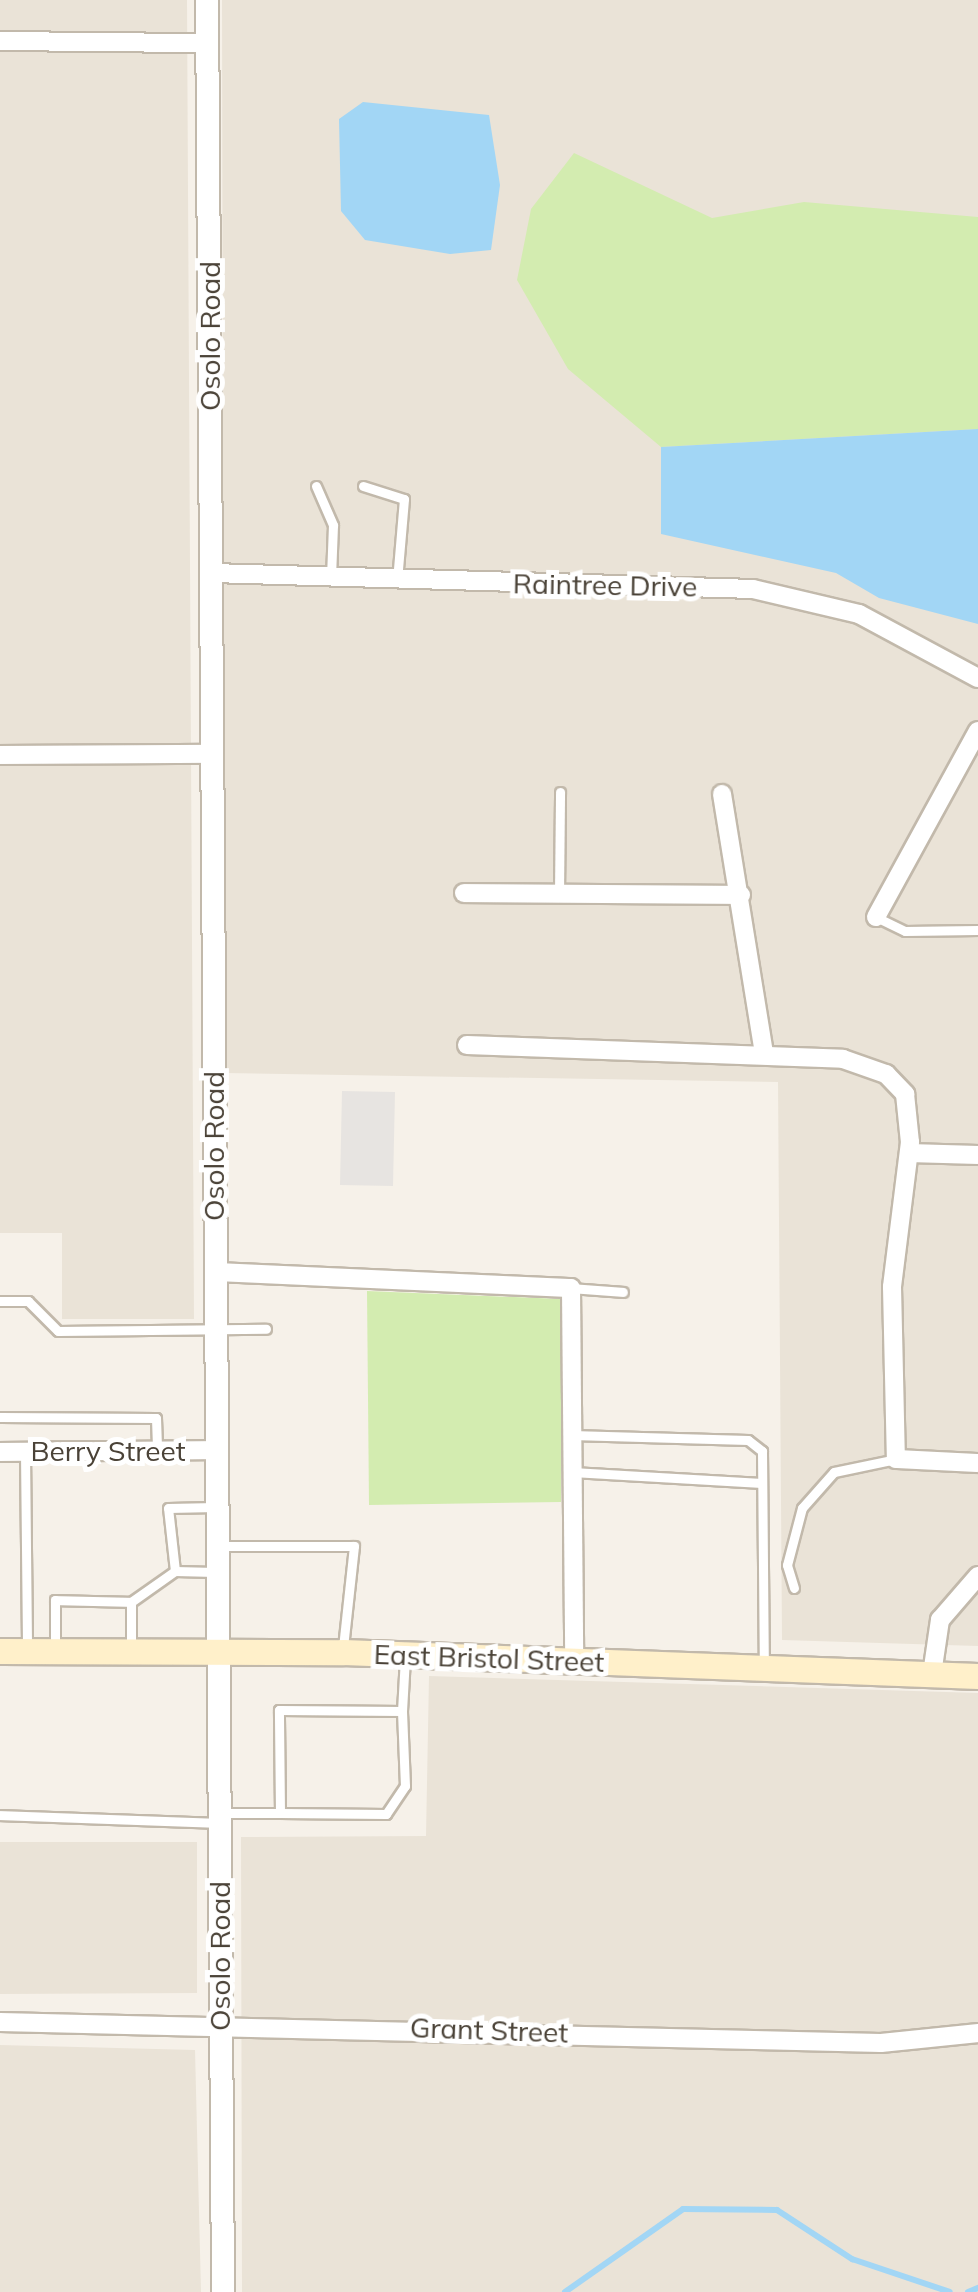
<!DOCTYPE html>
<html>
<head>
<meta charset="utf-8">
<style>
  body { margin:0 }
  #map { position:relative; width:978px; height:2292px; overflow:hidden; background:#f6f1e9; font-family:Mulish,sans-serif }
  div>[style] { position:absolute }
  .residential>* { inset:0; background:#eae3d7 }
  .green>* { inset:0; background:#d3ecb0 }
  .parking>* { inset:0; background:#e7e4e1 }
  .water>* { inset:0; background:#a2d6f5 }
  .stream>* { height:6px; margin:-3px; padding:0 3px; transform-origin:3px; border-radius:3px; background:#a2d6f5 }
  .roads { filter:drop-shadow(2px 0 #c2b9ab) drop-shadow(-2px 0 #c2b9ab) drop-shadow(0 2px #c2b9ab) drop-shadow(0 -2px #c2b9ab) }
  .service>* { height:9px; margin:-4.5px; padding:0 4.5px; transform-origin:4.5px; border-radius:4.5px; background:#fff }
  .minor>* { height:18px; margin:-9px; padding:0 9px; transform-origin:9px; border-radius:9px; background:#fff }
  .tertiary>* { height:22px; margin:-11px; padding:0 11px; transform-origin:11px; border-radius:11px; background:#fff }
  .secondary>* { height:25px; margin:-12.5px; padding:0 12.5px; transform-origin:12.5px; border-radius:12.5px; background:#fff0ca }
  span { translate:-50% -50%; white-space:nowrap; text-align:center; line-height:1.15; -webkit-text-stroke:10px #fff; paint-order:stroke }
  .street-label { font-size:28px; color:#4a4237 }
</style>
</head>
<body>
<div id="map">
  <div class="residential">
    <i style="clip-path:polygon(0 0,187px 0,194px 1319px,62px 1319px,62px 1233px,0 1233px)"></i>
    <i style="clip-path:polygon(222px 0,978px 0,978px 1646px,782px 1640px,778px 1082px,224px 1073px)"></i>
    <i style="clip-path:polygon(429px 1676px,978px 1693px,978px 2292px,242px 2292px,241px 1837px,426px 1836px)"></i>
    <i style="clip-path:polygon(0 1842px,197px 1842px,197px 1993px,0 1994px)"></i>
    <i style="clip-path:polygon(0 2045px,195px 2050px,201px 2292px,0 2292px)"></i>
  </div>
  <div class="green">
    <i style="clip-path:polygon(574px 153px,712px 218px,804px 202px,978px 217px,978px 429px,661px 447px,568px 369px,517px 280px,531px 209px)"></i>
    <i style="clip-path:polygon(367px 1291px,561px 1299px,561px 1502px,369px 1505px)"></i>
  </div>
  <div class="parking">
    <i style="clip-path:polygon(342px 1091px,395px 1092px,393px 1186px,340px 1185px)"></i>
  </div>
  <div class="water">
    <i style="clip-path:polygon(363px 102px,489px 115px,500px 185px,491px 250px,450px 254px,365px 240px,341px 211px,339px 119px)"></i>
    <i style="clip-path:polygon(978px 429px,978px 624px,879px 598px,836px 573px,661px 534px,661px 447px)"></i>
  </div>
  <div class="stream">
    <i style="left:565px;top:2292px;width:144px;rotate:-35.1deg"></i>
    <i style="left:683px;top:2209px;width:94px;rotate:0.6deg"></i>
    <i style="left:777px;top:2210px;width:90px;rotate:33.2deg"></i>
    <i style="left:852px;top:2259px;width:103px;rotate:18.6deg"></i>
    <i style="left:968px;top:2292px;width:11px;rotate:-22deg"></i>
  </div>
  <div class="roads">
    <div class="service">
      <i style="left:316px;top:486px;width:43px;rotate:66.4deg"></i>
      <i style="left:333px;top:525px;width:53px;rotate:92.2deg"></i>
      <i style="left:363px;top:486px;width:43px;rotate:17.6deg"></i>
      <i style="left:404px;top:499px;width:81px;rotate:94.9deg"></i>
      <i style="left:559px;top:893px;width:101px;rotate:-89.4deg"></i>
      <i style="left:876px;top:917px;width:32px;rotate:26deg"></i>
      <i style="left:905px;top:931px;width:73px;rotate:-0.8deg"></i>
      <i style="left:571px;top:1288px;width:52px;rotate:4.4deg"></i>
      <i style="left:0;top:1301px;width:28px"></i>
      <i style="left:28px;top:1301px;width:42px;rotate:45deg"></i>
      <i style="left:58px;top:1331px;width:208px;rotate:-0.6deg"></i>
      <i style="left:0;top:1417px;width:156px;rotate:0.4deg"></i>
      <i style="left:156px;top:1418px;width:33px;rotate:88deg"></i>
      <i style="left:571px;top:1435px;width:177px;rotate:1.6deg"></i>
      <i style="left:748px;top:1440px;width:18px;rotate:38deg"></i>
      <i style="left:762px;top:1451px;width:213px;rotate:89.5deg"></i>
      <i style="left:25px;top:1452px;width:196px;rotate:89.4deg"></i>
      <i style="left:572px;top:1472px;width:190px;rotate:3.3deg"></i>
      <i style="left:219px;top:1546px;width:135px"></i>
      <i style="left:354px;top:1546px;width:103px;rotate:96.2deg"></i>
      <i style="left:175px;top:1571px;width:63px;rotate:-96.3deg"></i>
      <i style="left:168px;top:1508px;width:48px;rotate:-1.2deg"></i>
      <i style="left:794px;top:1588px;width:24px;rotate:-107deg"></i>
      <i style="left:787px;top:1565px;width:59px;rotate:-75.3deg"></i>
      <i style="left:802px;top:1508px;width:48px;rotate:-48.4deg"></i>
      <i style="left:834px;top:1472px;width:63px;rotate:-11.8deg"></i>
      <i style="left:131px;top:1647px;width:45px;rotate:-90deg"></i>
      <i style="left:131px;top:1602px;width:54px;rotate:-35.2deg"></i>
      <i style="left:175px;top:1571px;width:40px;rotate:1.4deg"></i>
      <i style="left:55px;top:1648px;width:48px;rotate:-90deg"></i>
      <i style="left:55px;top:1600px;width:76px;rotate:1.5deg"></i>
      <i style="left:221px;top:1813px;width:59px"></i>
      <i style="left:280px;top:1813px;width:103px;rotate:-90.6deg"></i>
      <i style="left:279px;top:1710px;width:123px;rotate:0.5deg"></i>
      <i style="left:402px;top:1711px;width:54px;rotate:-86.8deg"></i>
      <i style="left:280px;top:1813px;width:106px;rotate:0.5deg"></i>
      <i style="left:386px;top:1814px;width:34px;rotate:-56deg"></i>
      <i style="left:405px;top:1786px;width:75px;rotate:-92.3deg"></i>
      <i style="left:0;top:1815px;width:216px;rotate:2.1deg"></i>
    </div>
    <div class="minor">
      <i style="left:0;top:41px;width:208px;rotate:0.6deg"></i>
      <i style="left:212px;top:573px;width:541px;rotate:1.69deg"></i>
      <i style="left:753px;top:589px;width:109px;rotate:13.3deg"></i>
      <i style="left:859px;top:614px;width:135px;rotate:28.3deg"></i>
      <i style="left:0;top:755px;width:212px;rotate:-0.3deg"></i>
      <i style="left:722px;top:794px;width:263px;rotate:80.8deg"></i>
      <i style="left:464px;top:893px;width:277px;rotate:0.4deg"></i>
      <i style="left:876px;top:917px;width:212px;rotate:-61.3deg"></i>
      <i style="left:467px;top:1045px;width:376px;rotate:2.1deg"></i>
      <i style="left:843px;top:1059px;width:46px;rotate:19.2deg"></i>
      <i style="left:886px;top:1074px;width:28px;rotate:46deg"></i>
      <i style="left:905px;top:1094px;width:48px;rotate:84.1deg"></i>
      <i style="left:910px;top:1142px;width:146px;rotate:97.1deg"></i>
      <i style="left:892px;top:1287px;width:172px;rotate:88.7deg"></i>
      <i style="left:896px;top:1459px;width:82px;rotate:2.8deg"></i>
      <i style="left:909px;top:1153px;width:69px;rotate:1.7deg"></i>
      <i style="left:215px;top:1272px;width:356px;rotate:2.6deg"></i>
      <i style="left:571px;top:1288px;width:373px;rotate:89.5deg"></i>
      <i style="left:0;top:1452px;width:216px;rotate:-0.5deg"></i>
      <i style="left:932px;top:1674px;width:55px;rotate:-81.6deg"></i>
      <i style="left:940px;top:1620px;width:58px;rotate:-49.2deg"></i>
      <i style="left:0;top:2022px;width:881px;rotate:1.37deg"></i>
      <i style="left:881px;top:2043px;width:98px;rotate:-5.9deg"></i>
    </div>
    <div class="tertiary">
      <i style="left:207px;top:0;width:2292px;rotate:89.6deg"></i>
    </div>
    <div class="secondary">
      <i style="left:0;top:1651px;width:343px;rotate:0.2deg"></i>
      <i style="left:343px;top:1652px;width:635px;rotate:2.16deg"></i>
    </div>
  </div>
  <div class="street-label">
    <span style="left:210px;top:336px;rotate:-90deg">Osolo Road</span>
    <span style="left:605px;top:585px;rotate:1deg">Raintree Drive</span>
    <span style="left:214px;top:1146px;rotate:-90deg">Osolo Road</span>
    <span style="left:108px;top:1451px">Berry Street</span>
    <span style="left:489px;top:1658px;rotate:2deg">East Bristol Street</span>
    <span style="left:220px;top:1956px;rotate:-90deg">Osolo Road</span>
    <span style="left:489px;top:2030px;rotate:2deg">Grant Street</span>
  </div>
</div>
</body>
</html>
